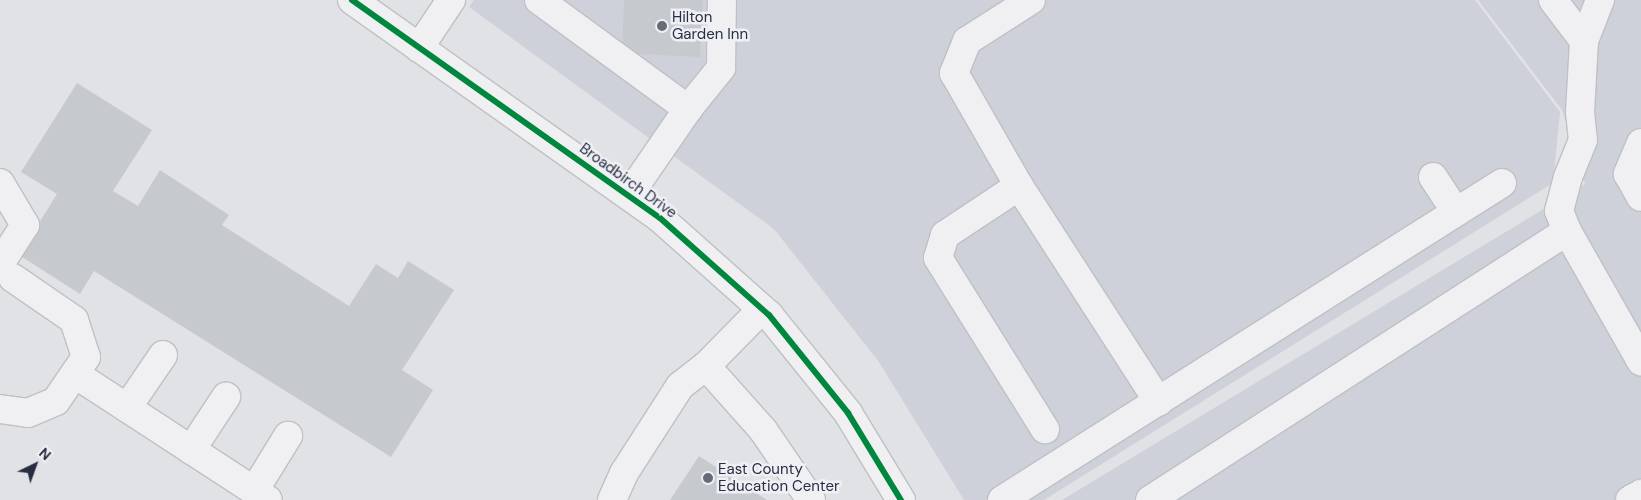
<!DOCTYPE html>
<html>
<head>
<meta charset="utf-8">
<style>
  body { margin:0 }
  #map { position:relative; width:1641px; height:500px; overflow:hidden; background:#e0e2e6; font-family:"DM Sans",sans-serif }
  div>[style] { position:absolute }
  .built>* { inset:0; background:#ced1d9 }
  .building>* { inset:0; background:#c6c9cd }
  .roads { filter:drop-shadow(1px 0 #bfc0c4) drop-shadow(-1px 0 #bfc0c4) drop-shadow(0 1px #bfc0c4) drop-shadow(0 -1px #bfc0c4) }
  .minor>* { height:28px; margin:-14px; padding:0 14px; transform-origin:14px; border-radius:14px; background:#f0f0f2 }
  .cycleway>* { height:6px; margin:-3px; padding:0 3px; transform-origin:3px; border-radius:3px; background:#00873e }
  .dots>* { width:14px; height:14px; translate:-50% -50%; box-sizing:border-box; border:2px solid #eef0f5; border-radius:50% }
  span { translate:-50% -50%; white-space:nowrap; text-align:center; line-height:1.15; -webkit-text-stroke:5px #eef0f5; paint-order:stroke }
  .poi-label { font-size:15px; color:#282d3f }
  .left { translate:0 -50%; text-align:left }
  .street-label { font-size:15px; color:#282d3f }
  .north { position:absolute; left:10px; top:440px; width:50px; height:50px; -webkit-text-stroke:4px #eef0f5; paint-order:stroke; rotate:42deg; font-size:14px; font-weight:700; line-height:20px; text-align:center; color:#282d3f }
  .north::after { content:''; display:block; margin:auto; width:18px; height:22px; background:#282d3f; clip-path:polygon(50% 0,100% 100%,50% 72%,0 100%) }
</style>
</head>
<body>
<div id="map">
  <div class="built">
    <i style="clip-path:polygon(474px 0,1475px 0,1560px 112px,1553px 183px,1044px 500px,964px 500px,879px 362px,774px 229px,469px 7px)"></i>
    <i style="clip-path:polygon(1478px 0,1641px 0,1641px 500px,1062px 500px,1585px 184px,1562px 110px)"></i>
  </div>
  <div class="building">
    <i style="clip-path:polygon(624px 0,703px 0,700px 57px,622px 53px)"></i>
    <i style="clip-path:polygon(77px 83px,152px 130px,113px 191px,138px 206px,160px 170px,229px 215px,222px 225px,349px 306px,376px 264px,398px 278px,408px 261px,454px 290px,402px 370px,433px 390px,391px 457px,94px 271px,80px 294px,19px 255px,57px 194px,21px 172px)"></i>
    <i style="clip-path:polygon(699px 456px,767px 500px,670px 500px)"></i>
  </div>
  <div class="roads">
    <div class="minor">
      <i style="left:352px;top:0;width:377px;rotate:35.3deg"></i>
      <i style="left:660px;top:218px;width:146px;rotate:41.7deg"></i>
      <i style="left:769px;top:315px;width:126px;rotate:51.1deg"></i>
      <i style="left:848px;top:413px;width:102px;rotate:58.7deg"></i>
      <i style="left:539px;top:0;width:185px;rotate:36.2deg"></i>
      <i style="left:688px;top:109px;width:104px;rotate:124.5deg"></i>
      <i style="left:1031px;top:0;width:76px;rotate:147.4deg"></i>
      <i style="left:967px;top:41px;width:35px;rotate:112deg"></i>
      <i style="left:954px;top:73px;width:130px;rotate:60.1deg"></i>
      <i style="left:1019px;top:186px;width:89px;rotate:146.5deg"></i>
      <i style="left:945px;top:235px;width:24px;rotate:107deg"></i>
      <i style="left:938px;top:258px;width:202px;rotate:58deg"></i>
      <i style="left:1553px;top:0;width:51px;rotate:52.9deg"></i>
      <i style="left:1584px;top:41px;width:44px;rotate:-68.7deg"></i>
      <i style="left:1584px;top:41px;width:71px;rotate:93.2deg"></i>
      <i style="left:1580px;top:112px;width:28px;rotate:84deg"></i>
      <i style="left:1583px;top:140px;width:40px;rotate:112deg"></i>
      <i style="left:1568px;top:177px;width:35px;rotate:105deg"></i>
      <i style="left:1559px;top:211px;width:22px;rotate:68deg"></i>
      <i style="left:1567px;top:231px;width:150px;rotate:60.4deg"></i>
      <i style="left:419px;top:48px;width:58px;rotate:-56.3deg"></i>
      <i style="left:688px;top:109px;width:53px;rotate:-51.2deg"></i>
      <i style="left:721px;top:68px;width:68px;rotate:-89.2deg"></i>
      <i style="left:1641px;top:143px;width:34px;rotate:113deg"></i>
      <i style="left:1628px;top:174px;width:26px;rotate:61deg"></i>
      <i style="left:1433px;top:177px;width:42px;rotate:56.7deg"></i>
      <i style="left:0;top:183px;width:49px;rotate:59.2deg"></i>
      <i style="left:25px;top:225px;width:46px;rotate:122.7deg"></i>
      <i style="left:1019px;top:186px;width:257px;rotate:57.1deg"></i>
      <i style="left:762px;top:309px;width:80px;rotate:134.5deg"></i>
      <i style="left:706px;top:366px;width:86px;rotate:48.3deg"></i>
      <i style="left:763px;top:430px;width:85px;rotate:55.6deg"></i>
      <i style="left:75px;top:374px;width:230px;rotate:33.1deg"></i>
      <i style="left:127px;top:408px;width:64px;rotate:-55.8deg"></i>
      <i style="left:0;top:409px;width:28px;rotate:8deg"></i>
      <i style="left:28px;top:413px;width:30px;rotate:-23deg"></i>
      <i style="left:56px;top:401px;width:53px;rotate:-55.7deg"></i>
      <i style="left:86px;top:357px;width:39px;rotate:-108deg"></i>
      <i style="left:74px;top:320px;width:74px;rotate:-145.5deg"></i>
      <i style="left:191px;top:450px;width:64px;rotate:-56.6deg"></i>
      <i style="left:254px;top:491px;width:65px;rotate:-58.3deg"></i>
      <i style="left:612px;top:500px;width:30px;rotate:-66deg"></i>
      <i style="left:624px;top:473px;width:103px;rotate:-57.2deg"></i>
      <i style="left:680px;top:386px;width:33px;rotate:-38deg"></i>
      <i style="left:1002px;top:500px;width:592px;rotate:-32.37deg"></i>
      <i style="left:1150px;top:500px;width:496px;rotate:-32.8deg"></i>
      <i style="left:1630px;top:500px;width:13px;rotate:-29deg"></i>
    </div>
  </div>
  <div class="cycleway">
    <i style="left:352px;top:0;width:377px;rotate:35.3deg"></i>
    <i style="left:660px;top:218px;width:146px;rotate:41.7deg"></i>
    <i style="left:769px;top:315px;width:126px;rotate:51.1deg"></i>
    <i style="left:848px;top:413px;width:102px;rotate:58.7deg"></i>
  </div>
  <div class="dots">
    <i style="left:662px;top:26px;background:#686c79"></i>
    <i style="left:708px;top:478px;background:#686c79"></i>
  </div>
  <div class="poi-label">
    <span class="left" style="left:672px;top:26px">Hilton<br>Garden Inn</span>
    <span class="left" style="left:718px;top:478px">East County<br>Education Center</span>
  </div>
  <div class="street-label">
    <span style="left:628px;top:181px;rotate:36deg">Broadbirch Drive</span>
  </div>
  <div class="north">N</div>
</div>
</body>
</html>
